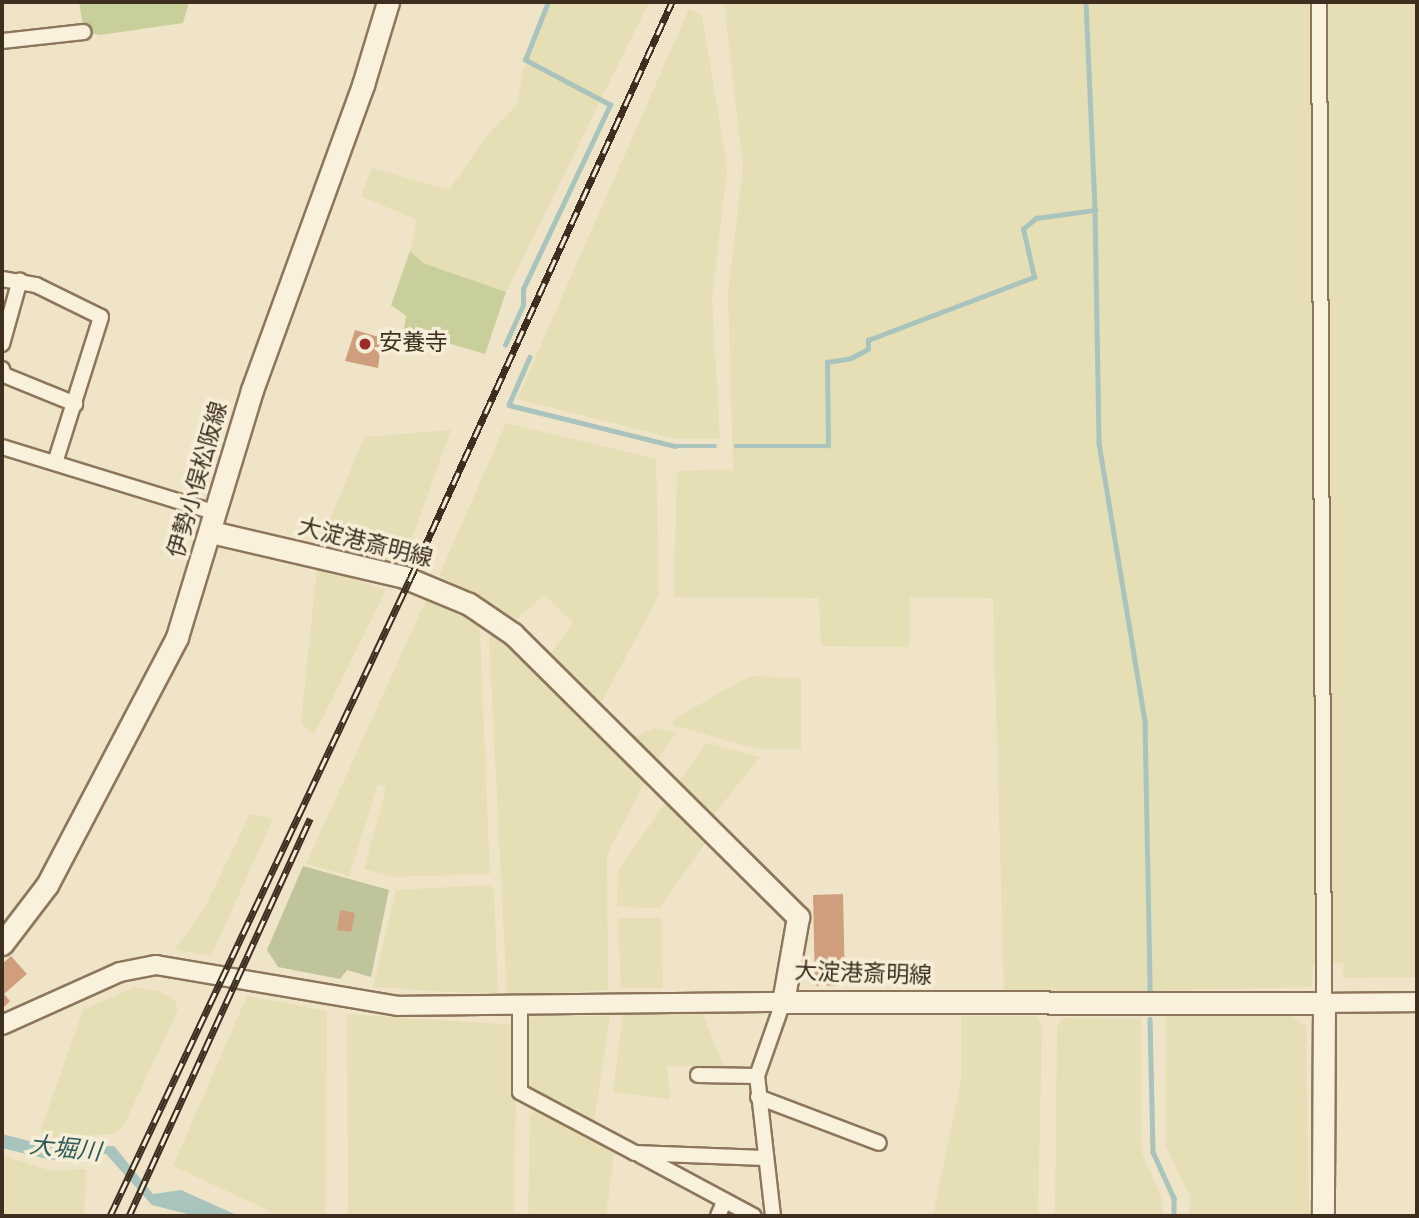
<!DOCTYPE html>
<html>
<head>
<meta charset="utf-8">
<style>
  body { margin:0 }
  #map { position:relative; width:1419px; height:1218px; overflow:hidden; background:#f0e4c8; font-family:Spectral,"Noto Sans JP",serif }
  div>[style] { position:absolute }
  .farmland>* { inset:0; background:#e6deb5 }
  .green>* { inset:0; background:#c9cf9b }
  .cemetery>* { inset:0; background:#bfc49a }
  .water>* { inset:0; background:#a9c4bc }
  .stream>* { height:4.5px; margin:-2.25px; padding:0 2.25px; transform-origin:2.25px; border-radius:2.25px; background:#a9c4bc }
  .building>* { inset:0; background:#cf9f7d }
  .roads { filter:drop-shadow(2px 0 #8d765c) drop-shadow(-2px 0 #8d765c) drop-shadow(0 2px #8d765c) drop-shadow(0 -2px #8d765c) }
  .minor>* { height:14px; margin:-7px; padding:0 7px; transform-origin:7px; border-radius:7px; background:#faf1dc }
  .tertiary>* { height:18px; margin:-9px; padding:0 9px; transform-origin:9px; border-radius:9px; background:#faf1dc }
  .secondary>* { height:21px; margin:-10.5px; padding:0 10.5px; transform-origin:10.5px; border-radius:10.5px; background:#faf1dc }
  .rail>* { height:7px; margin-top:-3.5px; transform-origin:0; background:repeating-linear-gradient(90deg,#f7eed8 0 13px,#3d2e20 0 26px); box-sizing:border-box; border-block:2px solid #3d2e20 }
  .dots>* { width:19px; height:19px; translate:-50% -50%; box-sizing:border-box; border:4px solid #f7eed8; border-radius:50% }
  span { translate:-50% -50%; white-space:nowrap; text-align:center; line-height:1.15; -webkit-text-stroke:7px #f7eed8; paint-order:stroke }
  .poi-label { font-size:23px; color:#3d2e20 }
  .left { translate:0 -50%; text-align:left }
  .street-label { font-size:23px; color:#3d2e20 }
  .water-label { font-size:24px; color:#2f5d5a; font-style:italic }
  .frame { position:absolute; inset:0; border:4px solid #3d2e20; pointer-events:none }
</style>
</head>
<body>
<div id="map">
  <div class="farmland">
    <i style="clip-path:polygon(551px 2px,649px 2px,506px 292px,423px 263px,410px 251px,417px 220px,361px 196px,372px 168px,449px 190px,485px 138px,517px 105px,523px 71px)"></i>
    <i style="clip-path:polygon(1417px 2px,1417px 977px,1343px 978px,1344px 963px,1313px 964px,1312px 987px,1004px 994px,993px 598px,910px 597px,909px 647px,821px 646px,819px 598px,674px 597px,677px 471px,733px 469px,728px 292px,743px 167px,724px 3px)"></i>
    <i style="clip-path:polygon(689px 9px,702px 15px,727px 168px,712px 299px,720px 439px,677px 439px,517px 399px)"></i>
    <i style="clip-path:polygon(506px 423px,656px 459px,659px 595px,601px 703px,551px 653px,573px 622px,544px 595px,517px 619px,439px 576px)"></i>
    <i style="clip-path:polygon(451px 430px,402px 566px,320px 545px,364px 437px)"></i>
    <i style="clip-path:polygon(317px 567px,386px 590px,314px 735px,301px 723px)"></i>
    <i style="clip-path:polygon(426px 600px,476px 621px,480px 632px,490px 874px,393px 877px,364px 869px,386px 788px,378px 784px,349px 876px,306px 864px)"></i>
    <i style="clip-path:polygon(494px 629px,647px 777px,607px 855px,608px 990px,507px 996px,489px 640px)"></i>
    <i style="clip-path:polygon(750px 676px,801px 678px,801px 749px,757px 749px,672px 725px,677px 717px)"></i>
    <i style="clip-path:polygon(656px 728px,676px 733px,656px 762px,629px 739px)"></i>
    <i style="clip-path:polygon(706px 743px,760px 757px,711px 818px,676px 786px)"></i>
    <i style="clip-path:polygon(667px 800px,708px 839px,660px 908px,617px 907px,618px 871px)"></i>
    <i style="clip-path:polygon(250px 814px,273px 819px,211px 956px,175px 949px,203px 911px)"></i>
    <i style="clip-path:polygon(488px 885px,494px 889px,498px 995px,373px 987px,396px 890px)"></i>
    <i style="clip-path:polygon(618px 918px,661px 918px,663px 988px,621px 988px)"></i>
    <i style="clip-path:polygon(135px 987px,158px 991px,175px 1001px,178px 1010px,123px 1127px,111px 1134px,52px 1138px,40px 1132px,83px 1010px)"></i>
    <i style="clip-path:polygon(247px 996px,327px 1011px,325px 1216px,280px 1216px,173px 1166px)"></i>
    <i style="clip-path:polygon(702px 1012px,724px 1067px,667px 1066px,670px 1099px,613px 1092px,623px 1013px)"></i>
    <i style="clip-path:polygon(347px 1014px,517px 1025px,514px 1216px,348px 1216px)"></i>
    <i style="clip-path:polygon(1166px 1015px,1290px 1015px,1306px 1026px,1309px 1216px,1189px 1216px,1190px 1197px,1166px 1146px)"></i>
    <i style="clip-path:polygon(533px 1016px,610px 1016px,594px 1121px,579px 1119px,525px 1088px,526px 1020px)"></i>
    <i style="clip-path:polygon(961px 1016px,1036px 1016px,1042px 1024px,1038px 1216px,933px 1216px,961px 1081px)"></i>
    <i style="clip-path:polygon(1063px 1018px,1141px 1019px,1141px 1150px,1163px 1202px,1163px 1216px,1055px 1216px,1057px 1026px)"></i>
    <i style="clip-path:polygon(536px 1109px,614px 1153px,606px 1216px,528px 1216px,530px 1116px)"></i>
    <i style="clip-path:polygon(2px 1155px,51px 1171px,86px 1169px,84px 1216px,2px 1216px)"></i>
  </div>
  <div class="green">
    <i style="clip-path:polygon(79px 2px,189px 2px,183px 23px,100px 35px,84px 32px)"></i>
    <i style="clip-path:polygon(410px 251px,423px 263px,506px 292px,485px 354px,404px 330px,406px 316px,391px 305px)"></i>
  </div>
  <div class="cemetery">
    <i style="clip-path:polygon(303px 866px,389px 890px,371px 977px,347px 970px,340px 979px,278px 967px,267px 950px)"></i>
  </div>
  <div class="water">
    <i style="clip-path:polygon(2px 1134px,56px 1148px,114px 1146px,153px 1194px,181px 1190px,239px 1216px,195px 1216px,152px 1205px,106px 1154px,51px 1160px,2px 1148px)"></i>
  </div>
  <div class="stream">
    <i style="left:1086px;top:2px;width:208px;rotate:87.5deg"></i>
    <i style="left:505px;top:345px;width:44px;rotate:-65.8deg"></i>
    <i style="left:523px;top:305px;width:16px;rotate:-90deg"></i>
    <i style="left:523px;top:289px;width:204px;rotate:-64.7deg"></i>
    <i style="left:610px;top:105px;width:96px;rotate:-152.1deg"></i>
    <i style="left:525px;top:60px;width:62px;rotate:-68.4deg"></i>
    <i style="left:530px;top:357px;width:52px;rotate:113.6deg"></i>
    <i style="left:509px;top:405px;width:171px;rotate:13.9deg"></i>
    <i style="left:675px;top:446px;width:40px"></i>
    <i style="left:736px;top:446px;width:92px"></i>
    <i style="left:828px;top:446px;width:84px;rotate:-90.7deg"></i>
    <i style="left:827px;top:362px;width:24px;rotate:-9deg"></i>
    <i style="left:851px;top:358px;width:19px;rotate:-28deg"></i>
    <i style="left:868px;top:349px;width:9px;rotate:-90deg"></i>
    <i style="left:868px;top:340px;width:178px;rotate:-20.8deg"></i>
    <i style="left:1034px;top:277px;width:49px;rotate:-102.9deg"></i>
    <i style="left:1023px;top:229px;width:17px;rotate:-40deg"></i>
    <i style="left:1036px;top:218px;width:60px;rotate:-7.7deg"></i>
    <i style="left:1095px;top:210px;width:233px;rotate:89deg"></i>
    <i style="left:1099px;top:443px;width:283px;rotate:80.6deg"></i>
    <i style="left:1145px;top:722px;width:272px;rotate:88.9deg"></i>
    <i style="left:1150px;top:1019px;width:133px;rotate:88.7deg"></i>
    <i style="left:1153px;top:1152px;width:51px;rotate:65.5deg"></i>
    <i style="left:1174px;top:1198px;width:18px;rotate:90deg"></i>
  </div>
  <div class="building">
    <i style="clip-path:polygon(355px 330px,382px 338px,378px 368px,345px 361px)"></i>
    <i style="clip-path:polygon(843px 894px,845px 985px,815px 986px,813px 895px)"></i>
    <i style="clip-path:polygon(340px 910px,355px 913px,351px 932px,337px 930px)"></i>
    <i style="clip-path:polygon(11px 956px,27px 974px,4px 994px,10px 1001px,3px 1008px,2px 964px)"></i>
  </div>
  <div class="roads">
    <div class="minor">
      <i style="left:1319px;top:2px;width:1001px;rotate:89.71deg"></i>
      <i style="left:2px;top:41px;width:82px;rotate:-6.3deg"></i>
      <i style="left:2px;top:279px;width:35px;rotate:10deg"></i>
      <i style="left:36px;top:285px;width:72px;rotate:26.2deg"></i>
      <i style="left:101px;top:317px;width:153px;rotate:107.5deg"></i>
      <i style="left:2px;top:344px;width:66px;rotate:-74.3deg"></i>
      <i style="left:2px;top:369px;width:6px;rotate:72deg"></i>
      <i style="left:4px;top:375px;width:77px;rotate:22.2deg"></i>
      <i style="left:2px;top:447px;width:224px;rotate:17.1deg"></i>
      <i style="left:520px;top:1006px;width:86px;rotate:90deg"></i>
      <i style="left:520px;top:1092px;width:130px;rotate:27.9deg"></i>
      <i style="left:635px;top:1153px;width:129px;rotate:2.2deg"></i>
      <i style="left:698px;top:1075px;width:59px;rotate:1deg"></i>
      <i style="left:758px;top:1097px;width:129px;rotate:20.8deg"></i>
      <i style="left:640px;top:1155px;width:129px;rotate:28.2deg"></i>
      <i style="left:718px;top:1216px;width:15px;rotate:-67deg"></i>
      <i style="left:773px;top:1216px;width:141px;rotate:-96.5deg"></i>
      <i style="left:757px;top:1076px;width:78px;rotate:-70.6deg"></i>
    </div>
    <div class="tertiary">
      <i style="left:1324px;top:1003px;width:93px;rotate:-0.6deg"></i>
      <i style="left:2px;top:1025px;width:129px;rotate:-24.2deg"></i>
      <i style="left:120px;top:972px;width:37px;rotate:-11deg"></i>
      <i style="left:156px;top:965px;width:245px;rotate:9.6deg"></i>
      <i style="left:398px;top:1006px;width:385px;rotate:-0.6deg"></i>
    </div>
    <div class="secondary">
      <i style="left:211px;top:532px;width:198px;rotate:13.1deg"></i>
      <i style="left:404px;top:577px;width:70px;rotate:22.6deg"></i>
      <i style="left:469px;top:604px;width:53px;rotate:34.3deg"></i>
      <i style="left:513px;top:634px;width:402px;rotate:44.8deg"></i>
      <i style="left:798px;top:917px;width:86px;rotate:100deg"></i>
      <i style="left:783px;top:1002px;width:541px;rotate:0.11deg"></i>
      <i style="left:1324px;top:1003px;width:213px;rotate:90.3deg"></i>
      <i style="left:2px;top:944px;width:74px;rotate:-52.7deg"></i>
      <i style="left:47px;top:885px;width:280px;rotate:-62.3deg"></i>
      <i style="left:177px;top:637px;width:258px;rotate:-73.1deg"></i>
      <i style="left:252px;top:390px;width:325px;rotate:-70deg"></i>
      <i style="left:363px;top:85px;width:87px;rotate:-73.2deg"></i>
    </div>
  </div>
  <div class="rail">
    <i style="left:110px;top:1216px;width:704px;rotate:-64.78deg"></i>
    <i style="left:410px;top:579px;width:634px;rotate:-65.58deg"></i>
    <i style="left:129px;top:1216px;width:437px;rotate:-65.5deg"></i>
  </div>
  <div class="dots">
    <i style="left:365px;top:344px;background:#9e2a2b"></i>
  </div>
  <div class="poi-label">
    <span class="left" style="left:379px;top:344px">安養寺</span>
  </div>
  <div class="street-label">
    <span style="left:199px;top:480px;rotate:-74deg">伊勢小俣松阪線</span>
    <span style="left:365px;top:544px;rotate:14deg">大淀港斎明線</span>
    <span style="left:863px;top:975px;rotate:2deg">大淀港斎明線</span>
  </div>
  <div class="water-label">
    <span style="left:65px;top:1150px;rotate:6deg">大堀川</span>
  </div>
  <div class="frame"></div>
</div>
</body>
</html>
